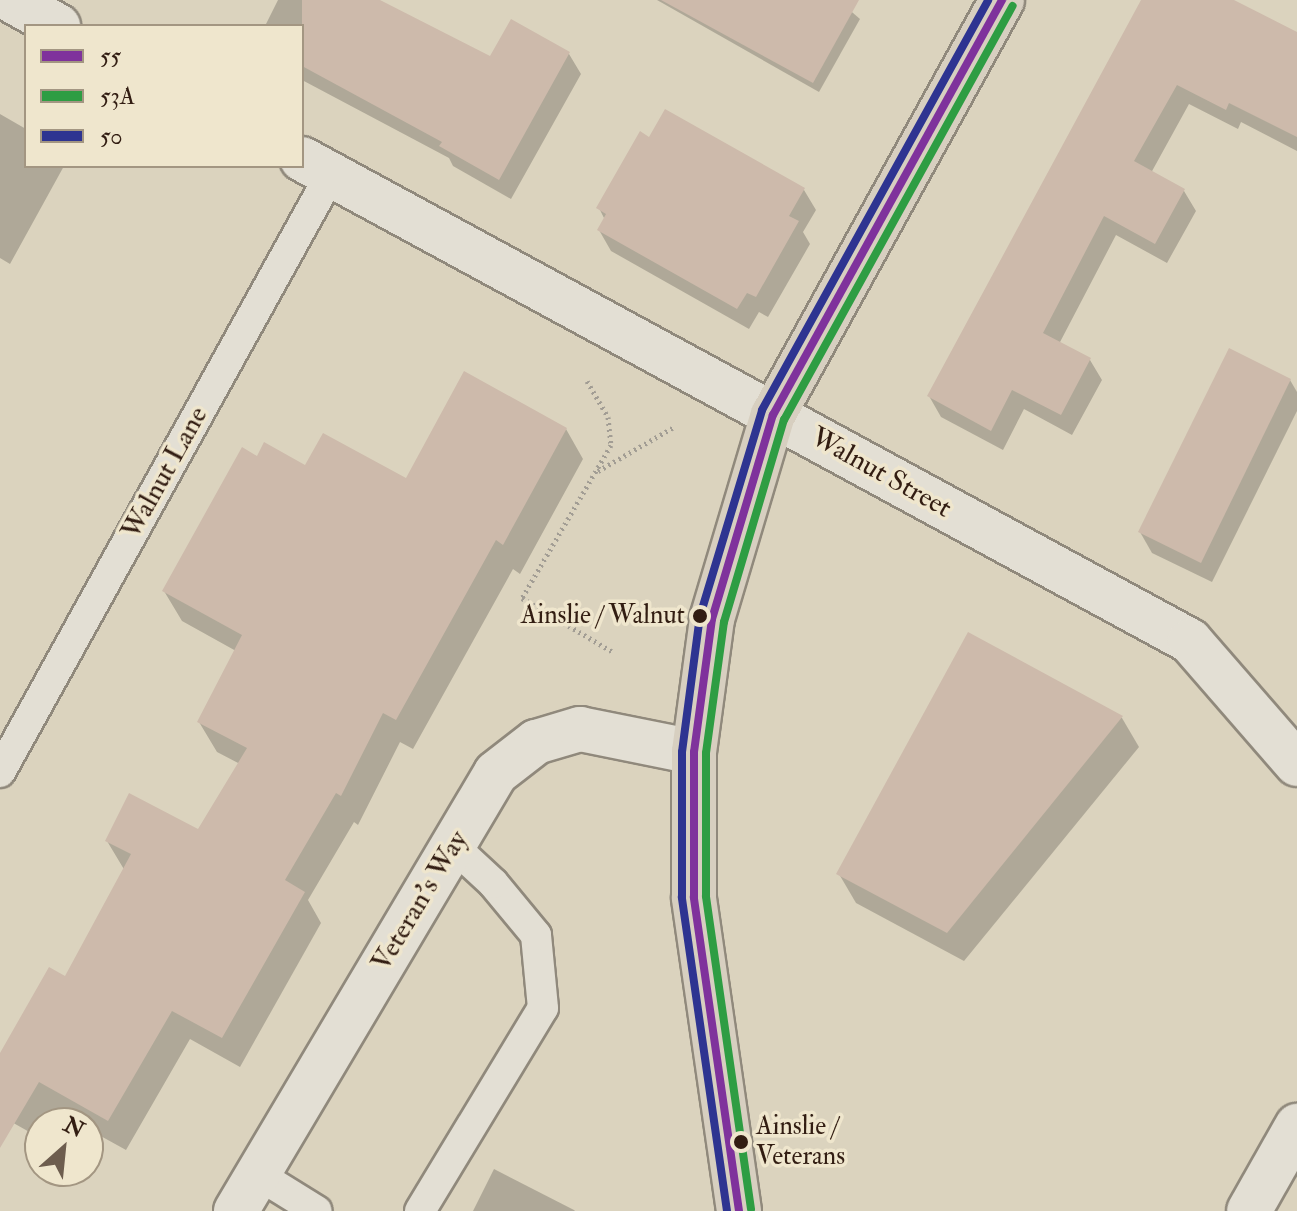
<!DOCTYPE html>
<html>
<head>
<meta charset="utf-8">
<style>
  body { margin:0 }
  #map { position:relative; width:1297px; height:1211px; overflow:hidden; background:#dbd3be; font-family:"IM FELL Double Pica",serif }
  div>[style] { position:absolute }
  .shadow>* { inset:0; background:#0003 }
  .building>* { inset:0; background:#cdbaab }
  .path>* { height:5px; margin-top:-2.5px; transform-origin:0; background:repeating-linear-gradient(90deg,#a29d94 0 2px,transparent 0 6px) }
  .roads { filter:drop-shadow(2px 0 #90897c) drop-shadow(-2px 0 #90897c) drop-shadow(0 2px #90897c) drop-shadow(0 -2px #90897c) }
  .lane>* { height:30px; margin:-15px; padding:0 15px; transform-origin:15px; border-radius:15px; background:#e3dfd4 }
  .street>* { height:44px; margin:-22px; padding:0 22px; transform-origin:22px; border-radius:22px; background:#e3dfd4 }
  .primary>* { height:44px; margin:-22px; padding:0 22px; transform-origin:22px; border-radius:22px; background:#d7cfc0 }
  .bus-1>* { height:8px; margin:-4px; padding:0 4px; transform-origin:4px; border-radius:4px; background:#7f329c }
  .bus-2>* { height:8px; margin:-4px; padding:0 4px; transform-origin:4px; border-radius:4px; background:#2e9d43 }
  .bus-3>* { height:8px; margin:-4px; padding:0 4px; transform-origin:4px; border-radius:4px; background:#2e3491 }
  .dots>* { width:22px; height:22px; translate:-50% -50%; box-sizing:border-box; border:4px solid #efe6cd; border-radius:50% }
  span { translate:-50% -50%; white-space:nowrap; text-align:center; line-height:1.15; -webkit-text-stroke:7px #efe6cd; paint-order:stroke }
  .bus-label { font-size:26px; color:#321d12 }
  .right { translate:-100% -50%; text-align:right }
  .left { translate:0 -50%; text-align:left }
  .street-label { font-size:28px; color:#321d12 }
  .legend { position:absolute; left:24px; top:24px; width:280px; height:144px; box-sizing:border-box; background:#efe6cd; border:2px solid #a39682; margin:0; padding:10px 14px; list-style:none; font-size:24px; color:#321d12 }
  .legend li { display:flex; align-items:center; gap:16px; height:40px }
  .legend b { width:40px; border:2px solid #a39682 }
  .north { position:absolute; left:24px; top:1107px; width:80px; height:80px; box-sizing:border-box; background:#efe6cd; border:2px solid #a39682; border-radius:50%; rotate:27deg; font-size:22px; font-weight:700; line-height:32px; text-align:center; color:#321d12 }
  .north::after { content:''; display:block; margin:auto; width:28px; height:36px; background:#6d5d4e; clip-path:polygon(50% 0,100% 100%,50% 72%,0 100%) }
</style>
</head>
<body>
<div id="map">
  <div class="shadow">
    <i style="clip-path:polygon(278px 0,378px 0,491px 59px,569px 54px,581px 74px,511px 199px,453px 166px,449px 158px,302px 80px,302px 26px,265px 26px)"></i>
    <i style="clip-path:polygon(657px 0,838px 0,860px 19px,819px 92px)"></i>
    <i style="clip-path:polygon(1142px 0,1230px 0,1297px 34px,1297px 151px,1241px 122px,1238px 129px,1189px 104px,1151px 173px,1184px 191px,1196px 211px,1167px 263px,1116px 235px,1059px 344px,1090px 360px,1102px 380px,1072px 435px,1024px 409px,1003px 450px,941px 417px,929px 396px)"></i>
    <i style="clip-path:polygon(0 114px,26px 129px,26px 166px,64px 166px,10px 264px,0 258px)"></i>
    <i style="clip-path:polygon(804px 190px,816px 210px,803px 232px,810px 244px,768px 317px,759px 312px,749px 329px,611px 251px,599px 230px,605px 220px,599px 208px)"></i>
    <i style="clip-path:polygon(1290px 380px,1297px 392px,1297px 411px,1212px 582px,1152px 553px,1140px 532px)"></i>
    <i style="clip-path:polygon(566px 429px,583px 459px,520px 574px,513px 569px,413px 749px,400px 742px,358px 825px,354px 822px,308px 900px,321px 923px,240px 1067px,190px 1039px,126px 1150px,88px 1129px,88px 1123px,57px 1111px,50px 1123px,40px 1123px,40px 1138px,1px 1116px,0 1057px,66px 979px,125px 871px,107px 841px,199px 831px,240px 764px,217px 752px,199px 722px,236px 651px,182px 621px,164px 591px,258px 459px,407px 481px)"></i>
    <i style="clip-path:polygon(969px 634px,1122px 718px,1139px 747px,964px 961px,856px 903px,839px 874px)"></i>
    <i style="clip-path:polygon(494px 1169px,574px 1210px,575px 1211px,473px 1211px)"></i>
  </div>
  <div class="building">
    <i style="clip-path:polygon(302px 0,380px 0,490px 56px,511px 19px,570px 52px,499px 180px,439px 146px,442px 142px,302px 66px)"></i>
    <i style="clip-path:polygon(661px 0,859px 0,813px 83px)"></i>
    <i style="clip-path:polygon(1141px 0,1234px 0,1297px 32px,1297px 137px,1229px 103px,1226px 110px,1177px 85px,1134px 161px,1185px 189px,1155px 244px,1104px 216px,1043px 333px,1091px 358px,1061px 415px,1012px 390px,991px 431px,927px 396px)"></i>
    <i style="clip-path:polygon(665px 109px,805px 188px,789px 216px,799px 221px,756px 297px,747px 293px,737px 309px,597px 230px,606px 214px,596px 208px,640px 131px,649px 137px)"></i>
    <i style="clip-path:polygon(1229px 348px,1291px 379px,1201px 563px,1138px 532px)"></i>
    <i style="clip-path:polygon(464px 371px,567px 428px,503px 545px,496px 540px,396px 720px,383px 713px,341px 796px,336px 793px,285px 880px,305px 892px,222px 1038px,172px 1011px,108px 1121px,39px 1082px,0 1148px,0 1053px,49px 967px,65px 976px,131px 854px,105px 841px,129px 793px,198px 829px,247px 748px,197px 722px,242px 635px,162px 591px,242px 447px,257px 456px,264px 442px,305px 465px,323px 433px,406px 478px)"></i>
    <i style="clip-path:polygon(968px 632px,1123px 716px,947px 933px,836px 874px)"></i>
  </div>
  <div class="path">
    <i style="left:587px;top:381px;width:42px;rotate:59.7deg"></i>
    <i style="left:608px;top:417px;width:28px;rotate:84deg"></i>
    <i style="left:611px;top:445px;width:177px;rotate:120.2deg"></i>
    <i style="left:522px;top:598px;width:106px;rotate:30.7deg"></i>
    <i style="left:598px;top:471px;width:88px;rotate:-30.1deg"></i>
  </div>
  <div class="roads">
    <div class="lane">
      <i style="left:0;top:772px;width:683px;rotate:-61.03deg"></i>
      <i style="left:257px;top:1174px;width:70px;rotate:31.7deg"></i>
      <i style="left:420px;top:1211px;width:237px;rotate:-58.8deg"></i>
      <i style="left:543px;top:1008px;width:73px;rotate:-95.5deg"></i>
      <i style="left:536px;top:935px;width:67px;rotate:-129.6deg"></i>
      <i style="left:493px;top:883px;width:54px;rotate:-137.2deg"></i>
    </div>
    <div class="street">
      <i style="left:11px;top:0;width:54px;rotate:29deg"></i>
      <i style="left:302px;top:159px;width:1010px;rotate:28.49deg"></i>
      <i style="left:1190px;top:641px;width:163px;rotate:49deg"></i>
      <i style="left:236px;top:1211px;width:509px;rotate:-59.31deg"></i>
      <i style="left:496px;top:773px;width:51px;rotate:-37.8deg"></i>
      <i style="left:536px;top:742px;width:46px;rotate:-16.5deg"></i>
      <i style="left:580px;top:729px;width:116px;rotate:11.4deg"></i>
      <i style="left:1249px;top:1211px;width:98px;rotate:-60.5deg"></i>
    </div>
    <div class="primary">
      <i style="left:739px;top:1211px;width:317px;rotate:-98.2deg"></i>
      <i style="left:694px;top:897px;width:145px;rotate:-90deg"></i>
      <i style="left:694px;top:752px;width:134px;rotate:-82.3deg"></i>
      <i style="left:712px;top:619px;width:213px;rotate:-73.4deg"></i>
      <i style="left:773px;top:415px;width:474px;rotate:-61.1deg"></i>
    </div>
  </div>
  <div class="bus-1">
    <i style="left:739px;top:1211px;width:317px;rotate:-98.2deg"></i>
    <i style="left:694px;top:897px;width:145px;rotate:-90deg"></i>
    <i style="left:694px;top:752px;width:134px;rotate:-82.3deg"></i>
    <i style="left:712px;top:619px;width:213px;rotate:-73.4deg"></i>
    <i style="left:773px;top:415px;width:474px;rotate:-61.1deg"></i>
  </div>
  <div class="bus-2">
    <i style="left:751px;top:1209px;width:316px;rotate:-98.2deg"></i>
    <i style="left:706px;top:896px;width:143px;rotate:-90deg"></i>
    <i style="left:706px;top:753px;width:132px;rotate:-82.2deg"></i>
    <i style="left:724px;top:622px;width:211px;rotate:-73.5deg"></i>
    <i style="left:784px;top:420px;width:473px;rotate:-61.1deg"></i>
  </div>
  <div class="bus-3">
    <i style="left:727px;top:1211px;width:317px;rotate:-98.2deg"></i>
    <i style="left:682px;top:897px;width:145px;rotate:-90deg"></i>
    <i style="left:682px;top:752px;width:137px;rotate:-82.5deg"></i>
    <i style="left:700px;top:616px;width:215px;rotate:-73.2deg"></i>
    <i style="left:762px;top:410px;width:468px;rotate:-61.1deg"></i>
  </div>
  <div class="dots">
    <i style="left:700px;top:616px;background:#321d12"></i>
    <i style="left:741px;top:1142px;background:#321d12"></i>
  </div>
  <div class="bus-label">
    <span class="right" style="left:685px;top:616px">Ainslie / Walnut</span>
    <span class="left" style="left:756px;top:1142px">Ainslie /<br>Veterans</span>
  </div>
  <div class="street-label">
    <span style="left:165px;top:473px;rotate:-61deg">Walnut Lane</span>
    <span style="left:881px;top:473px;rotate:29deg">Walnut Street</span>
    <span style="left:420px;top:901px;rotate:-59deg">Veteran's Way</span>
  </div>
  <ul class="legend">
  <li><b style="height:10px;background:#7f329c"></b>55</li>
  <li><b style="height:10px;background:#2e9d43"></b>53A</li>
  <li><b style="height:10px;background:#2e3491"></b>50</li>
  </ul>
  <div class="north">N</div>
</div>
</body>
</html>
